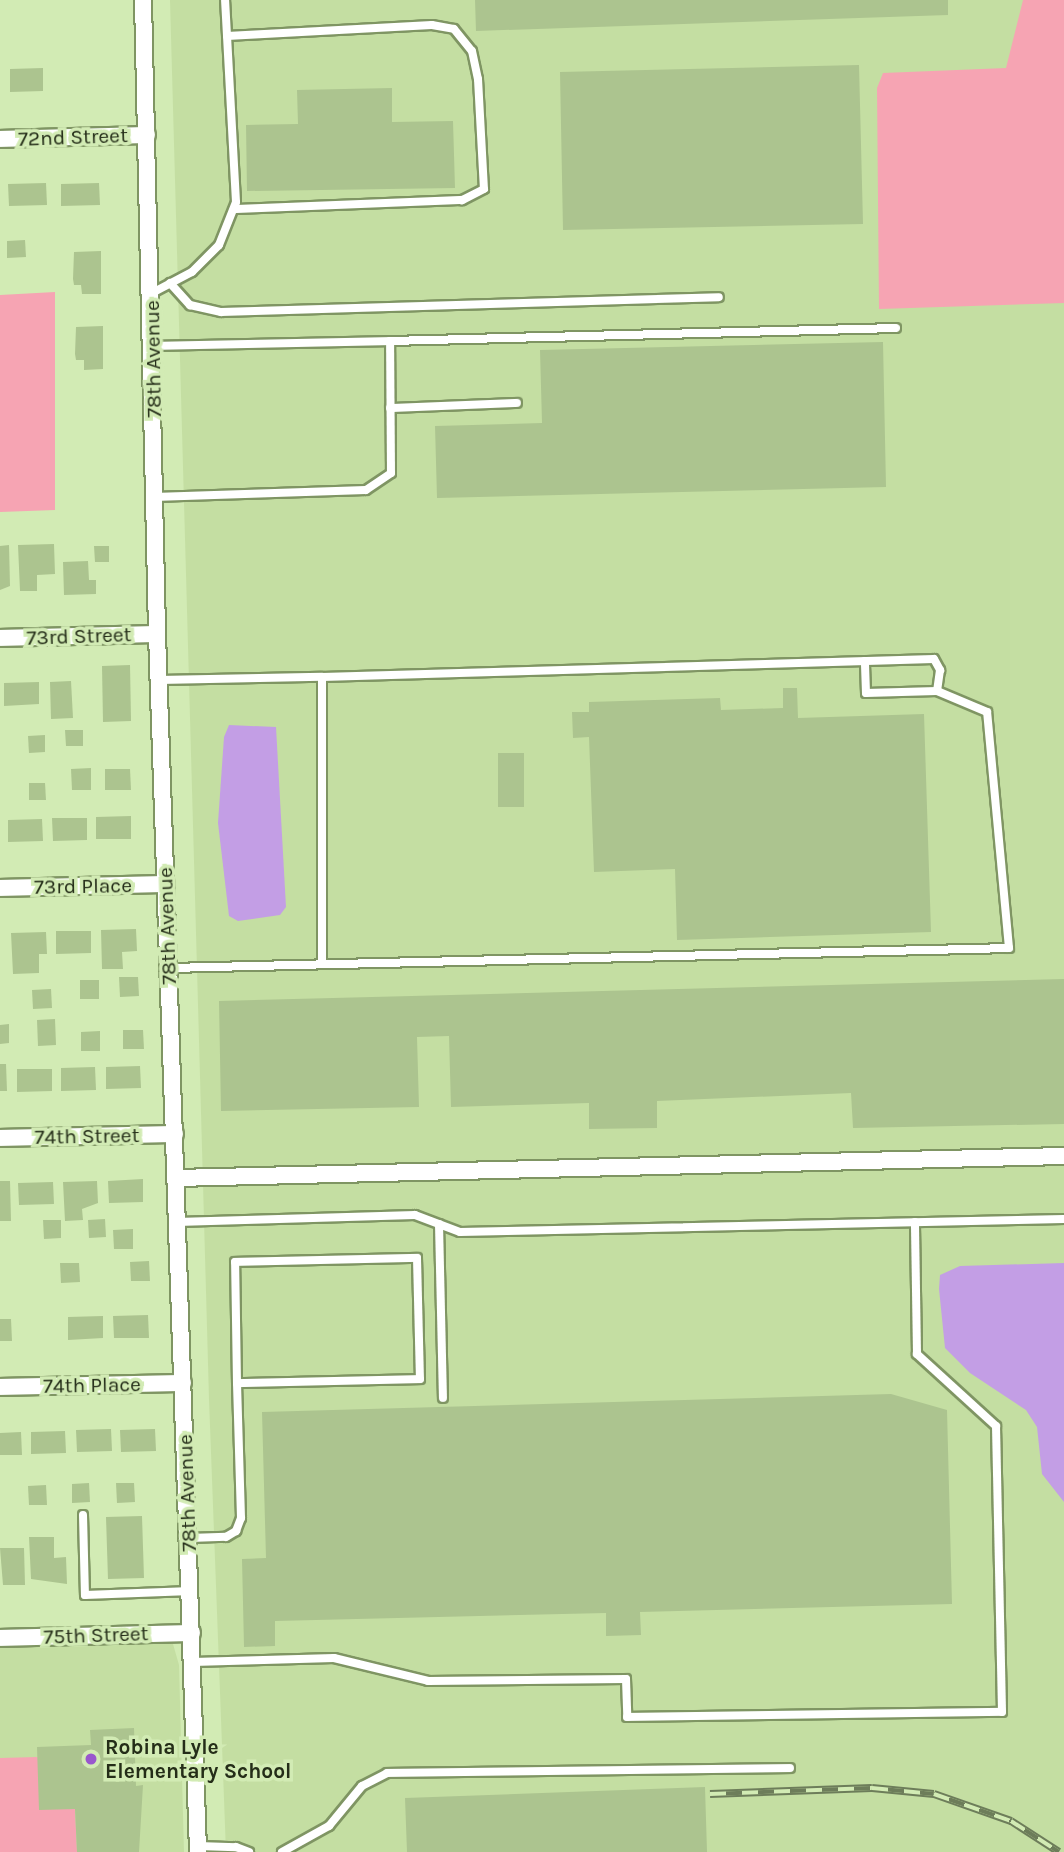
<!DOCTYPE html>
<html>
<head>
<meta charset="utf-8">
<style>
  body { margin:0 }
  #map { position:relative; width:1064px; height:1852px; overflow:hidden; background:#d2ebb4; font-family:Karla,sans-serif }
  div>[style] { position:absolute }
  .built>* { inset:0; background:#c4dea2 }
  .green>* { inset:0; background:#f6a4b3 }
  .water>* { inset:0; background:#c39ee5 }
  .building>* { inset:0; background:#acc48f }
  .roads { filter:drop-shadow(2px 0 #7f9563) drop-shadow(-2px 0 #7f9563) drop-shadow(0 2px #7f9563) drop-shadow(0 -2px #7f9563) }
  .service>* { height:8px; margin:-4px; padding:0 4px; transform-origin:4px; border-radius:4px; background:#fff }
  .minor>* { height:16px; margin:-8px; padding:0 8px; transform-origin:8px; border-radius:8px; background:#fff }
  .rail>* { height:8px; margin-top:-4px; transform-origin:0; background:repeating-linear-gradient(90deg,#d2ebb4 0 16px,#6d7d5a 0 32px); box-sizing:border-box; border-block:2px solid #6d7d5a }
  .dots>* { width:19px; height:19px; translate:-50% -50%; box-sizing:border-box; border:4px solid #d2ebb4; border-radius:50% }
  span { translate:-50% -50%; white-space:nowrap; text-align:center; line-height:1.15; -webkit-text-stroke:7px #d2ebb4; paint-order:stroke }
  .street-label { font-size:21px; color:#242d18 }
  .poi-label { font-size:21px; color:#242d18; font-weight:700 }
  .left { translate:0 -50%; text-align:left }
</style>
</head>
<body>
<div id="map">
  <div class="built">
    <i style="clip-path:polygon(170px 0,1064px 0,1064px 1852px,226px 1852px,209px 1399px)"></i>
    <i style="clip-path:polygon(164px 1641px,173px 1644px,179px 1665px,184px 1852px,0 1852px,0 1645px)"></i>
  </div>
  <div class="green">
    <i style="clip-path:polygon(1023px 0,1064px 0,1064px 303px,879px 309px,877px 88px,883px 73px,1006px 68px)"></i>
    <i style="clip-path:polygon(55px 292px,55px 510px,0 512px,0 295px)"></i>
    <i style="clip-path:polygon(37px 1757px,75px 1809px,77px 1852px,0 1852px,0 1758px)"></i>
  </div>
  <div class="water">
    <i style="clip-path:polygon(229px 725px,276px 727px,286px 907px,280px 915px,238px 921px,229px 916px,218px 823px,224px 737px)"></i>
    <i style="clip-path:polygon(1064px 1263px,1064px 1502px,1042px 1474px,1037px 1427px,1026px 1410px,970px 1373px,945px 1348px,939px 1289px,940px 1275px,960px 1266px)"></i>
  </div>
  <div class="building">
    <i style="clip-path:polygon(475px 0,948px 0,948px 15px,476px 31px)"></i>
    <i style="clip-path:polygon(859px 65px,863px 224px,563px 230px,560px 72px)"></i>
    <i style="clip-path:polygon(43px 68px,43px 91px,10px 92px,10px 69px)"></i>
    <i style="clip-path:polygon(392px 88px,392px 122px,453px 121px,455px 188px,247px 191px,246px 125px,298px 124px,297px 90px)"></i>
    <i style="clip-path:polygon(46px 183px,47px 205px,9px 206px,8px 184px)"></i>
    <i style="clip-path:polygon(99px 183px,100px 205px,61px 206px,61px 184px)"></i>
    <i style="clip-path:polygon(25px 240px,26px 257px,7px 258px,7px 241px)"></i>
    <i style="clip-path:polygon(101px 251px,101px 294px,82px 294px,81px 285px,74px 285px,73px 279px,74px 252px)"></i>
    <i style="clip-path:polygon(103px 326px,103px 369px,84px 370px,84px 360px,76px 360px,75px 354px,76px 327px)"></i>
    <i style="clip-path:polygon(883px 342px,886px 487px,437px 498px,435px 426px,542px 423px,540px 350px)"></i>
    <i style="clip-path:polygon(54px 544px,55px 574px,37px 575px,37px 591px,20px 591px,18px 545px)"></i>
    <i style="clip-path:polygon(9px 545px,10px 586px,0 590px,0 546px)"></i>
    <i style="clip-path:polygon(94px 546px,109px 546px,109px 562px,95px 562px)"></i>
    <i style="clip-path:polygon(88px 561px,89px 580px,96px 580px,96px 594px,64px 595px,63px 562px)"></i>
    <i style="clip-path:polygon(130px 665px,131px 721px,103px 722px,102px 666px)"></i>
    <i style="clip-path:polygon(71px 681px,73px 718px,51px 719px,50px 682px)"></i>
    <i style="clip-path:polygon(39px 682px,39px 704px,4px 706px,4px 683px)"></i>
    <i style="clip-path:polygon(783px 688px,797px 688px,798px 718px,924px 714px,931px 932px,677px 940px,675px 869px,594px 872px,589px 737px,573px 738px,572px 712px,589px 712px,589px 702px,720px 698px,721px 710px,783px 708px)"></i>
    <i style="clip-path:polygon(65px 730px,83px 730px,83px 746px,66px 746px)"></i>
    <i style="clip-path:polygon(45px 735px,45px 752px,29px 753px,28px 736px)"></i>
    <i style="clip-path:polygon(498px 753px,524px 753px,524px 807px,498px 807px)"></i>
    <i style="clip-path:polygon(91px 768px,91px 790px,72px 790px,71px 769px)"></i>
    <i style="clip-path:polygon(105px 769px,130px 769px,131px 790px,105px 790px)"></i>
    <i style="clip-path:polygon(29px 783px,45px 783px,46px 800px,29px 800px)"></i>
    <i style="clip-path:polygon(131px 816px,131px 839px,96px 839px,96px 817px)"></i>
    <i style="clip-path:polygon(52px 818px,87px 818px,87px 840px,53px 841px)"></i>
    <i style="clip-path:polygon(42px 819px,43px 841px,8px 842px,8px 820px)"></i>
    <i style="clip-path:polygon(136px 929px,137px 951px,122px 952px,123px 969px,102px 969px,101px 930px)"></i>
    <i style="clip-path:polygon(56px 931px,91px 931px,91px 953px,56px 954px)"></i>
    <i style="clip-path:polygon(46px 932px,47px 954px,39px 954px,39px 973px,13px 974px,11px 933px)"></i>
    <i style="clip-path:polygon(119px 977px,138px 977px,139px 996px,120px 997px)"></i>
    <i style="clip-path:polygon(1064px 979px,1064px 1124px,853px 1128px,851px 1093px,657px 1101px,657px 1128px,589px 1129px,589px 1103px,451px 1107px,449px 1036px,417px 1037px,419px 1107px,221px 1111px,219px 1001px)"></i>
    <i style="clip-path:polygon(80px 980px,99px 980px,99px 999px,80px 999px)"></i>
    <i style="clip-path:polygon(51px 989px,52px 1008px,33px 1009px,32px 990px)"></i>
    <i style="clip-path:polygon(55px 1019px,56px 1045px,38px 1046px,37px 1020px)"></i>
    <i style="clip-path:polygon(9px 1024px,9px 1043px,0 1044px,0 1025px)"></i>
    <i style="clip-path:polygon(123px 1030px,143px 1030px,144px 1049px,123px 1049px)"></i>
    <i style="clip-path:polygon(100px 1031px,100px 1051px,81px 1051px,81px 1032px)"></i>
    <i style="clip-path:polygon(0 1064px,6px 1064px,7px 1091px,0 1091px)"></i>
    <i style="clip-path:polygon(140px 1066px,141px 1088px,106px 1089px,106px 1067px)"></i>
    <i style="clip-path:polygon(95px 1067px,96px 1090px,61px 1091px,61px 1068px)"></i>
    <i style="clip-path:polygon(17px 1069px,52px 1069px,52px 1091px,17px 1092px)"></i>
    <i style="clip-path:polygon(143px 1179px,143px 1202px,109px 1203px,108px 1181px)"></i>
    <i style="clip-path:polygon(0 1181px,10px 1181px,11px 1221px,0 1221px)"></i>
    <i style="clip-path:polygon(97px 1181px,98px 1203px,82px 1209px,83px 1220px,65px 1221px,63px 1182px)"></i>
    <i style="clip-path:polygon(53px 1182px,54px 1204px,19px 1205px,18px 1183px)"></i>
    <i style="clip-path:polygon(105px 1219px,106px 1237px,89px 1238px,88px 1220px)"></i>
    <i style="clip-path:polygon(43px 1220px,61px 1220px,61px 1238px,44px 1239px)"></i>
    <i style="clip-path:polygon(133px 1229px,133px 1249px,114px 1249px,113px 1230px)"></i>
    <i style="clip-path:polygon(149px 1261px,150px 1281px,131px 1281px,130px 1262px)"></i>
    <i style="clip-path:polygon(60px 1263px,79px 1263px,80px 1282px,61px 1283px)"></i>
    <i style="clip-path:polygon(148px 1315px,149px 1338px,114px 1338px,113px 1316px)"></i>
    <i style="clip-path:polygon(103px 1316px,103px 1338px,68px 1340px,68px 1317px)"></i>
    <i style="clip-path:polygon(0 1319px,11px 1319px,12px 1341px,0 1341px)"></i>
    <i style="clip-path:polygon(891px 1394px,947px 1410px,952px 1604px,640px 1612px,641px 1635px,606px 1636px,606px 1613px,275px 1621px,275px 1646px,244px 1647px,242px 1559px,266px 1558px,262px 1412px)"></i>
    <i style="clip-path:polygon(111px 1429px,112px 1451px,77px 1452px,76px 1430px)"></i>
    <i style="clip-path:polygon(155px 1429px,156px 1451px,121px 1452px,120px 1430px)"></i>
    <i style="clip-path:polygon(65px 1431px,66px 1453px,31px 1454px,31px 1432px)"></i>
    <i style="clip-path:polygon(21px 1432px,22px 1455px,0 1455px,0 1433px)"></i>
    <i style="clip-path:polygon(89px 1483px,90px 1502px,72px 1503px,72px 1484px)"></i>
    <i style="clip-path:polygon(116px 1483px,134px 1483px,135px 1502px,117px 1503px)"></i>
    <i style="clip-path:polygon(46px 1485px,47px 1505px,29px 1505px,28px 1486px)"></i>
    <i style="clip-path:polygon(142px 1516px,144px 1578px,108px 1579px,106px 1517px)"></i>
    <i style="clip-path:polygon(29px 1537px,54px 1537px,54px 1558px,66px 1557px,67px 1584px,31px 1579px)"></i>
    <i style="clip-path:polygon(0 1548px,24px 1548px,25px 1585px,3px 1585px)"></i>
    <i style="clip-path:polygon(134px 1728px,136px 1786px,143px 1785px,139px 1852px,77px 1852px,75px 1809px,39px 1810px,37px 1747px,91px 1745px,90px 1730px)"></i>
    <i style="clip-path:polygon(705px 1787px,707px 1852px,407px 1852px,405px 1798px)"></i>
  </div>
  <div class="roads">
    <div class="service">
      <i style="left:227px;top:36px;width:205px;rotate:-3.1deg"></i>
      <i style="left:432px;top:25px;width:22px;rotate:10deg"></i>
      <i style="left:454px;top:29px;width:28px;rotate:51deg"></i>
      <i style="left:472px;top:51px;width:29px;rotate:78deg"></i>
      <i style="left:478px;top:79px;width:110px;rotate:86.9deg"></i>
      <i style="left:484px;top:189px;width:25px;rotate:153deg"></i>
      <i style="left:462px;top:200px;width:228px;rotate:177.7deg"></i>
      <i style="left:170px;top:283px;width:30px;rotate:48deg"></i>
      <i style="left:190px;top:305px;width:32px;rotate:13deg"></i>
      <i style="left:221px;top:312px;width:498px;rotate:-1.7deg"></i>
      <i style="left:152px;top:293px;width:45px;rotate:-27.7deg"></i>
      <i style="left:192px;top:272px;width:38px;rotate:-45deg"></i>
      <i style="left:219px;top:245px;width:46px;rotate:-68.4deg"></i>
      <i style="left:236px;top:202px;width:202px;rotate:-93.1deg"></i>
      <i style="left:154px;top:346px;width:236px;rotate:-1.2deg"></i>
      <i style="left:390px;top:408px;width:127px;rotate:-2.3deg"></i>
      <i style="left:154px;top:497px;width:212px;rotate:-1.9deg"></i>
      <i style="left:366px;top:490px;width:30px;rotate:-34deg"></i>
      <i style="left:391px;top:473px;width:132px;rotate:-90.4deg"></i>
      <i style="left:390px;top:341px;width:506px;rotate:-1.47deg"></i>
      <i style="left:322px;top:677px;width:612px;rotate:-1.68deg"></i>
      <i style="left:934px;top:659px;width:13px;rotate:61deg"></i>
      <i style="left:940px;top:670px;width:21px;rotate:98deg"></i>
      <i style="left:937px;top:691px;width:71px;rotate:178.4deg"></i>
      <i style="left:866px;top:693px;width:32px;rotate:-92deg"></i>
      <i style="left:159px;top:680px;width:163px;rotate:-1.1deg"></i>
      <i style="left:322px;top:677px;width:287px;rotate:90deg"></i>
      <i style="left:169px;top:968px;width:840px;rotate:-1.36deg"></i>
      <i style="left:1009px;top:948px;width:237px;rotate:-95.3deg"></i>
      <i style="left:987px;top:712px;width:54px;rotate:-157.2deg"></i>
      <i style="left:177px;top:1222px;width:238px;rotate:-1.7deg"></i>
      <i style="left:415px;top:1215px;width:48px;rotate:20.7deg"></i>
      <i style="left:460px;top:1232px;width:604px;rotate:-1.23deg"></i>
      <i style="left:439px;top:1224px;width:174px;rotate:88.7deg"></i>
      <i style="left:83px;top:1515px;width:80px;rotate:88.6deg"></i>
      <i style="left:85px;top:1595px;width:106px;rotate:-2.2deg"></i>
      <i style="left:189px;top:1538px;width:37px;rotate:-2deg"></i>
      <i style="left:226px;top:1537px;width:12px;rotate:-31deg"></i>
      <i style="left:236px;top:1531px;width:14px;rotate:-69deg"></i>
      <i style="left:241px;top:1518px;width:135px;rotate:-91.7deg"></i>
      <i style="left:237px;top:1383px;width:121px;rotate:-90.9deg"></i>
      <i style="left:235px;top:1262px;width:182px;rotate:-1.3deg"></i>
      <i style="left:417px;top:1258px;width:121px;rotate:88.6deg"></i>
      <i style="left:420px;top:1379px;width:183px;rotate:178.7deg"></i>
      <i style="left:193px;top:1662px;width:141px;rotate:-1.6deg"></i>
      <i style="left:334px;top:1658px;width:97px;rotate:13.7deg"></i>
      <i style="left:428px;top:1681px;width:198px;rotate:-0.6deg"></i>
      <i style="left:626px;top:1679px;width:38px;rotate:88deg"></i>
      <i style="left:627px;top:1717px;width:375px;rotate:-0.8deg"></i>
      <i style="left:1002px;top:1712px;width:286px;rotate:-91.2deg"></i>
      <i style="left:996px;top:1426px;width:107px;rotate:-137.7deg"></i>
      <i style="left:917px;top:1354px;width:132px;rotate:-90.9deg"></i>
      <i style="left:198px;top:1846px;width:38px;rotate:2deg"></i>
      <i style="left:236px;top:1847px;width:14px;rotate:21deg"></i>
      <i style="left:282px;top:1852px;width:54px;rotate:-29deg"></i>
      <i style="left:329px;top:1826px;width:52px;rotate:-50.5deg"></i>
      <i style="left:362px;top:1786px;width:28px;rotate:-27deg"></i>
      <i style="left:387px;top:1773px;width:403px;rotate:-0.7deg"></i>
    </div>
    <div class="minor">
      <i style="left:143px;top:0;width:634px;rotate:88.73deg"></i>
      <i style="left:157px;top:634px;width:1219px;rotate:88.07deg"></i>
      <i style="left:0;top:139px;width:147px;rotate:-1.6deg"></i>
      <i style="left:0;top:638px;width:157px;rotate:-1.5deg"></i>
      <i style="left:0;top:888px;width:166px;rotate:-1.4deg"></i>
      <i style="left:0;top:1138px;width:175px;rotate:-1.3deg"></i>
      <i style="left:176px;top:1178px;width:888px;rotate:-1.42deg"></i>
      <i style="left:0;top:1387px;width:183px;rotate:-1.3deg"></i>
      <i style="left:0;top:1638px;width:192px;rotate:-1.5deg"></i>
    </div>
  </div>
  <div class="rail">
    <i style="left:710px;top:1794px;width:162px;rotate:-2.1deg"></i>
    <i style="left:872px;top:1788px;width:62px;rotate:5.5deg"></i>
    <i style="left:934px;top:1794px;width:82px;rotate:19.3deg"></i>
    <i style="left:1011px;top:1821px;width:57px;rotate:32.9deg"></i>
  </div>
  <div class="dots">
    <i style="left:91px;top:1759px;background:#9957cd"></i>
  </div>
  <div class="street-label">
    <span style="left:73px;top:137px;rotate:-2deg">72nd Street</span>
    <span style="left:153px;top:359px;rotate:-91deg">78th Avenue</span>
    <span style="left:79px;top:636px;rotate:-2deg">73rd Street</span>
    <span style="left:83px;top:886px;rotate:-1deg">73rd Place</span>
    <span style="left:167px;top:926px;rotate:-92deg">78th Avenue</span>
    <span style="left:87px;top:1136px;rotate:-1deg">74th Street</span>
    <span style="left:92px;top:1385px;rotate:-1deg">74th Place</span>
    <span style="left:187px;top:1493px;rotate:-92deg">78th Avenue</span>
    <span style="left:96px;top:1635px;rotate:-2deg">75th Street</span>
  </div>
  <div class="poi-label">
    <span class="left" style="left:105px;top:1759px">Robina Lyle<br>Elementary School</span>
  </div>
</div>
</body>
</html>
